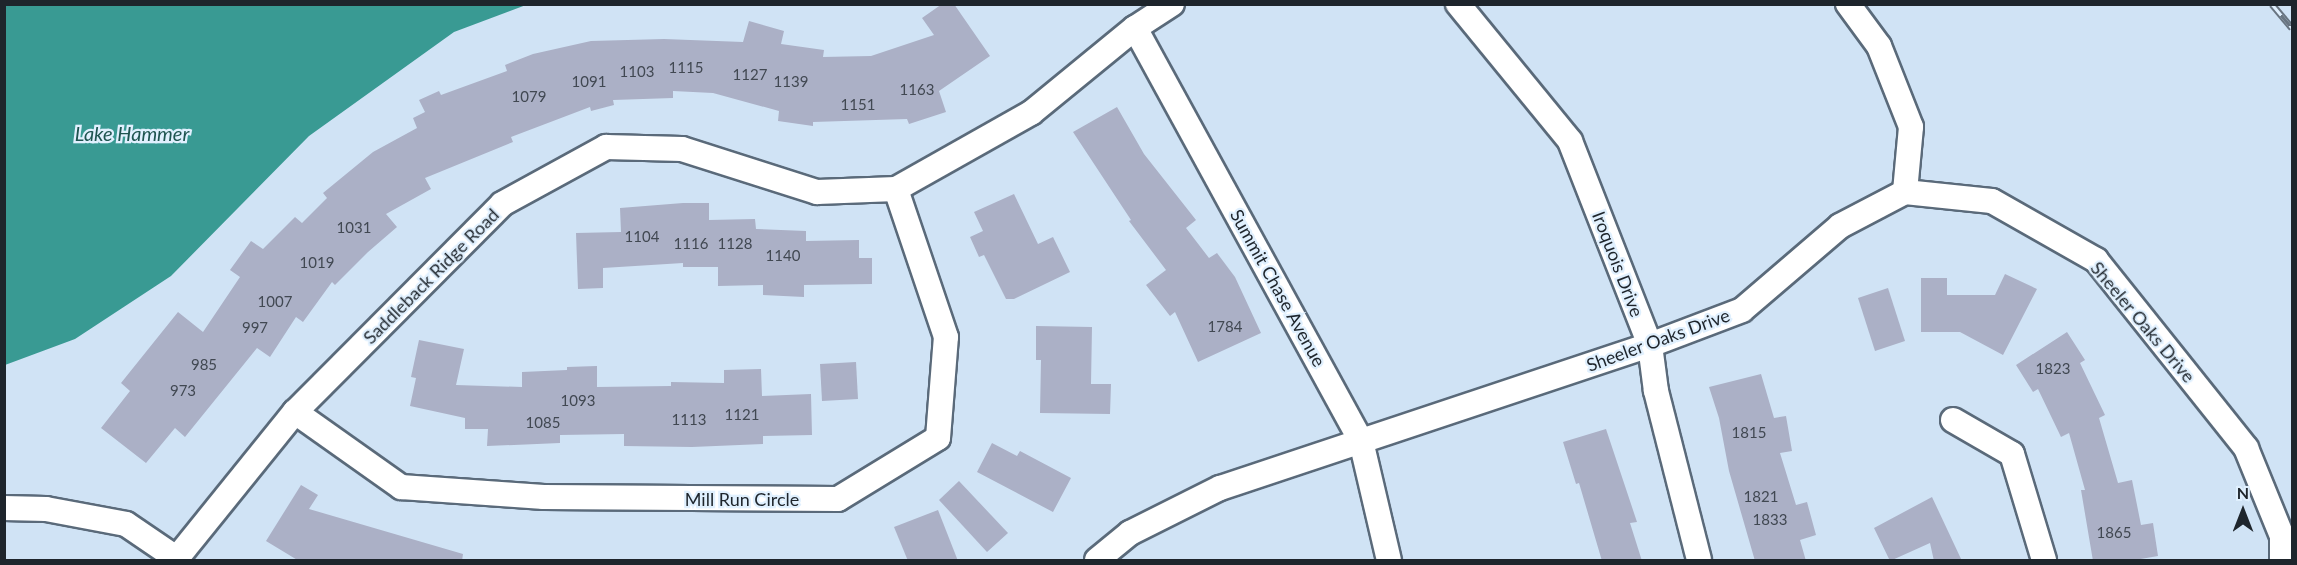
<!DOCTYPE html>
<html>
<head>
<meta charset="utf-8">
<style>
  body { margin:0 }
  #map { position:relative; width:2297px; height:565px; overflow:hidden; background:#d0e3f5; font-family:Lato,sans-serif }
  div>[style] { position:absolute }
  .water>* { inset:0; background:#399a93 }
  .building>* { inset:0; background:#abb0c6 }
  .roads { filter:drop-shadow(2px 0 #5a6a7a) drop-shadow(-2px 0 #5a6a7a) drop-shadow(0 2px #5a6a7a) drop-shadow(0 -2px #5a6a7a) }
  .minor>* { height:24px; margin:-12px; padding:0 12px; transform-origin:12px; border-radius:12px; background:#fff }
  .rail>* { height:7px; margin-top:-3.5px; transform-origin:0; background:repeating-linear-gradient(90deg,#e0f0fe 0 14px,#697581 0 28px); box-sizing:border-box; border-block:2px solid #697581 }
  span { translate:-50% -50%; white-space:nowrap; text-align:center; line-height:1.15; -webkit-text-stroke:4.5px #e0f0fe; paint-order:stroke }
  .number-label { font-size:15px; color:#414852 }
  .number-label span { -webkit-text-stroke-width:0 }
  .street-label { font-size:18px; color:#1e252c }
  .water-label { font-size:20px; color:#1e5450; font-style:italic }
  .frame { position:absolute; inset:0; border:6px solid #1e252c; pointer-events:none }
  .north { position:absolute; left:2213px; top:481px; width:60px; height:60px; -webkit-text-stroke:4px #e0f0fe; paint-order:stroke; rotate:0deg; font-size:16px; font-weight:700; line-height:24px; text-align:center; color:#1e252c }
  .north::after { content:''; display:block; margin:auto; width:21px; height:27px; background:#1e252c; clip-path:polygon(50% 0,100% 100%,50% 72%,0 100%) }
</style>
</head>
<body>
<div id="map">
  <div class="water">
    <i style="clip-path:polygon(5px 4px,526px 4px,526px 5px,454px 32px,309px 136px,171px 276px,75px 339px,5px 365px)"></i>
  </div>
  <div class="building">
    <i style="clip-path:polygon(942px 4px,954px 4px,990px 56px,939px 91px,946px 112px,909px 124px,907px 119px,813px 122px,813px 126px,778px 121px,779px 111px,713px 93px,673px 91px,673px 98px,613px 100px,614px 105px,591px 111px,590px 107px,511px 137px,513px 142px,425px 178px,431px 189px,386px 214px,397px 227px,368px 252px,335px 285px,332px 282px,303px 322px,296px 317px,270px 357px,257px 348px,185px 437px,175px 428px,146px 463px,101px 428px,130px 391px,121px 383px,178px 312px,203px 332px,240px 277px,230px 270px,251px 241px,263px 249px,295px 217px,302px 223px,327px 198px,323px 193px,373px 152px,417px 128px,413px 118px,425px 112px,419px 100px,439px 91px,441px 95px,507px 71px,505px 65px,533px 54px,591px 41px,664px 39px,743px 42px,749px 21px,784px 31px,781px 44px,824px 50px,823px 57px,871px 56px,934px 35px,922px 18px)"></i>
    <i style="clip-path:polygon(1117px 107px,1144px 154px,1196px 220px,1186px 228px,1209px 258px,1217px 253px,1235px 277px,1261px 333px,1198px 362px,1175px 312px,1170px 316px,1146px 285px,1166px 270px,1129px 221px,1131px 220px,1073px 132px)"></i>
    <i style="clip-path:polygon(1014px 194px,1038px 244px,1053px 237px,1070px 272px,1014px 299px,1006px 299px,984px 255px,979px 257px,970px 237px,983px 231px,974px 212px)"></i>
    <i style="clip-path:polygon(683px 203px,709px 203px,709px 220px,755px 219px,756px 229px,806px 231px,806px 241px,859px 240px,859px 258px,872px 258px,872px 284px,804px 285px,804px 297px,763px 295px,763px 285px,718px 286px,718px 267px,683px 267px,683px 263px,603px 268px,603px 288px,578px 289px,576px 233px,621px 232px,620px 208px)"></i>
    <i style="clip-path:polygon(2005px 274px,2037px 289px,2003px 355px,1960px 332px,1921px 332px,1921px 278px,1947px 278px,1947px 295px,1995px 295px)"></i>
    <i style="clip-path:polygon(1888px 288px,1905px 341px,1875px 351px,1858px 298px)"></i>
    <i style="clip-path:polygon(1036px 326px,1092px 327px,1091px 384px,1111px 384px,1110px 414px,1040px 413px,1041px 360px,1036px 360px)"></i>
    <i style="clip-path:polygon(2067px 332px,2085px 360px,2080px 363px,2105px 415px,2099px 418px,2118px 483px,2132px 480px,2141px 525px,2153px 523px,2158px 556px,2129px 561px,2093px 561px,2081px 490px,2085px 490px,2069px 433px,2061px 437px,2038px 389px,2033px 392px,2016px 365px)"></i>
    <i style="clip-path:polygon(419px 340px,464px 349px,456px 385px,522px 387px,522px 372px,567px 370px,567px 367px,597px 366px,597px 387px,671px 386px,671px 382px,724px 383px,724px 370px,761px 369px,762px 396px,811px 394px,812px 435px,763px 436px,763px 444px,692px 447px,624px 446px,624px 434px,560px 435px,560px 443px,487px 446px,488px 429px,465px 429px,465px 418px,410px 406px,416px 378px,411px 377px)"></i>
    <i style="clip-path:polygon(856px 362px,858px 399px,822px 401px,820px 364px)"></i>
    <i style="clip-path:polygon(1761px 374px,1774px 418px,1786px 416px,1792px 451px,1780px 453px,1796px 505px,1807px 502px,1816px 535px,1800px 540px,1806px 561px,1755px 561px,1729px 471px,1719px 418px,1709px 387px)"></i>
    <i style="clip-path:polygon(1606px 429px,1637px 522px,1630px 523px,1642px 561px,1602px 561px,1579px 483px,1576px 484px,1563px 442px)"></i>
    <i style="clip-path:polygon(992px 443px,1017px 456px,1020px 451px,1071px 478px,1053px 512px,977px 472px)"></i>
    <i style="clip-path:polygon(959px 481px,1008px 533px,987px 552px,939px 500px)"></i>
    <i style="clip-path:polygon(301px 485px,318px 495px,309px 509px,463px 554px,462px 561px,299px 561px,266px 541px)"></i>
    <i style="clip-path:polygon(1932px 497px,1962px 561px,1934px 561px,1930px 543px,1890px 561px,1874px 528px)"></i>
    <i style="clip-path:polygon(938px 510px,958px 561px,908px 561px,894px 527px)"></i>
  </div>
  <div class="roads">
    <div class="minor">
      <i style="left:1458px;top:4px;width:177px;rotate:50.7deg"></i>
      <i style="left:1570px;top:141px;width:219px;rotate:68.6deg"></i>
      <i style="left:1650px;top:345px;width:46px;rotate:82.6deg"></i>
      <i style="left:1656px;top:391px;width:174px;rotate:75.7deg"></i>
      <i style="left:1848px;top:4px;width:52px;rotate:53.6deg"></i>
      <i style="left:1879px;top:46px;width:87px;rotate:68.4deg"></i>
      <i style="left:1911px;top:127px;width:65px;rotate:95.3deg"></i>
      <i style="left:1135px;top:28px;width:471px;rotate:61.3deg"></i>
      <i style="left:1361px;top:441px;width:122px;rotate:76.8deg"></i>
      <i style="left:295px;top:412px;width:130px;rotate:35.3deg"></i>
      <i style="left:401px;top:487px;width:143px;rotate:4deg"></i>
      <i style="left:544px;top:497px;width:294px;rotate:0.4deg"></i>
      <i style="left:838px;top:499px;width:117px;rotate:-31.4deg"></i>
      <i style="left:938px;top:438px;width:101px;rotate:-85.5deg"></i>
      <i style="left:946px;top:337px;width:156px;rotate:-108.7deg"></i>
      <i style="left:1953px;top:420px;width:68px;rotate:30deg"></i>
      <i style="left:2012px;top:454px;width:111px;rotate:73.2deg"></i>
      <i style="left:4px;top:508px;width:42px;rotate:1.4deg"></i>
      <i style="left:46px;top:509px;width:81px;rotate:10.6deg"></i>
      <i style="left:126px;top:524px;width:64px;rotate:34.2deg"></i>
      <i style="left:177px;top:558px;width:188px;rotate:-51.1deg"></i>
      <i style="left:295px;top:412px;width:293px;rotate:-45.1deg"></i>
      <i style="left:502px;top:204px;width:119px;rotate:-28.7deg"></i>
      <i style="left:606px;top:147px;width:76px;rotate:1.5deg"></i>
      <i style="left:682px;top:149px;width:142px;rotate:17.7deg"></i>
      <i style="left:817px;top:192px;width:79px;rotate:-2.2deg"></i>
      <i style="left:896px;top:189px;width:155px;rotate:-29.4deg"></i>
      <i style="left:1031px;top:113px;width:134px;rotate:-39.3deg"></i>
      <i style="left:1135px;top:28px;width:44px;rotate:-33deg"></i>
      <i style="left:1097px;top:560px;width:43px;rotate:-39.3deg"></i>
      <i style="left:1130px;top:533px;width:101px;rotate:-26.6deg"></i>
      <i style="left:1220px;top:488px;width:453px;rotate:-18.4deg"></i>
      <i style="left:1650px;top:345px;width:98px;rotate:-20.8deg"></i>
      <i style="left:1742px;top:310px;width:129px;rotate:-40.6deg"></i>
      <i style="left:1840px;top:226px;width:73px;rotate:-27.6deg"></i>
      <i style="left:1905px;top:192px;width:87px;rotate:5.9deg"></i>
      <i style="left:1992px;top:201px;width:120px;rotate:29.6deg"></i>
      <i style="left:2096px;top:260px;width:241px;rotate:51.4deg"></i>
      <i style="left:2246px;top:448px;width:95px;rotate:67.8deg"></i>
      <i style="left:2282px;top:536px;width:24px;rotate:90deg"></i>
    </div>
  </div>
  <div class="rail">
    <i style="left:2272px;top:4px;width:31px;rotate:50deg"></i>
  </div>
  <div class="number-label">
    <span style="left:686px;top:68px">1115</span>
    <span style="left:637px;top:72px">1103</span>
    <span style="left:750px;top:75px">1127</span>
    <span style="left:589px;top:82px">1091</span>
    <span style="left:791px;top:82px">1139</span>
    <span style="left:917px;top:90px">1163</span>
    <span style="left:529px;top:97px">1079</span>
    <span style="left:858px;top:105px">1151</span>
    <span style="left:354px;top:228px">1031</span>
    <span style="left:642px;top:237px">1104</span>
    <span style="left:691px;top:244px">1116</span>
    <span style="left:735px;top:244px">1128</span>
    <span style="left:783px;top:256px">1140</span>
    <span style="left:317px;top:263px">1019</span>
    <span style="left:275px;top:302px">1007</span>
    <span style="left:1225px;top:327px">1784</span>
    <span style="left:255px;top:328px">997</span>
    <span style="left:204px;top:365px">985</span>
    <span style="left:2053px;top:369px">1823</span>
    <span style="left:183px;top:391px">973</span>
    <span style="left:578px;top:401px">1093</span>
    <span style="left:742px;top:415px">1121</span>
    <span style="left:689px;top:420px">1113</span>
    <span style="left:543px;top:423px">1085</span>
    <span style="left:1749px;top:433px">1815</span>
    <span style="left:1761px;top:497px">1821</span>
    <span style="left:1770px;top:520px">1833</span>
    <span style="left:2114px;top:533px">1865</span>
  </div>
  <div class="street-label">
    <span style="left:1618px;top:264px;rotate:69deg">Iroquois Drive</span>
    <span style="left:431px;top:276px;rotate:-45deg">Saddleback Ridge Road</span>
    <span style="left:1278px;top:288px;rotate:61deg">Summit Chase Avenue</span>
    <span style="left:2143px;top:322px;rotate:50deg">Sheeler Oaks Drive</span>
    <span style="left:1658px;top:340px;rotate:-20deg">Sheeler Oaks Drive</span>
    <span style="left:742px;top:499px">Mill Run Circle</span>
  </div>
  <div class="water-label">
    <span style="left:132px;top:133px">Lake Hammer</span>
  </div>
  <div class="frame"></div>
  <div class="north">N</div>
</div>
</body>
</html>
